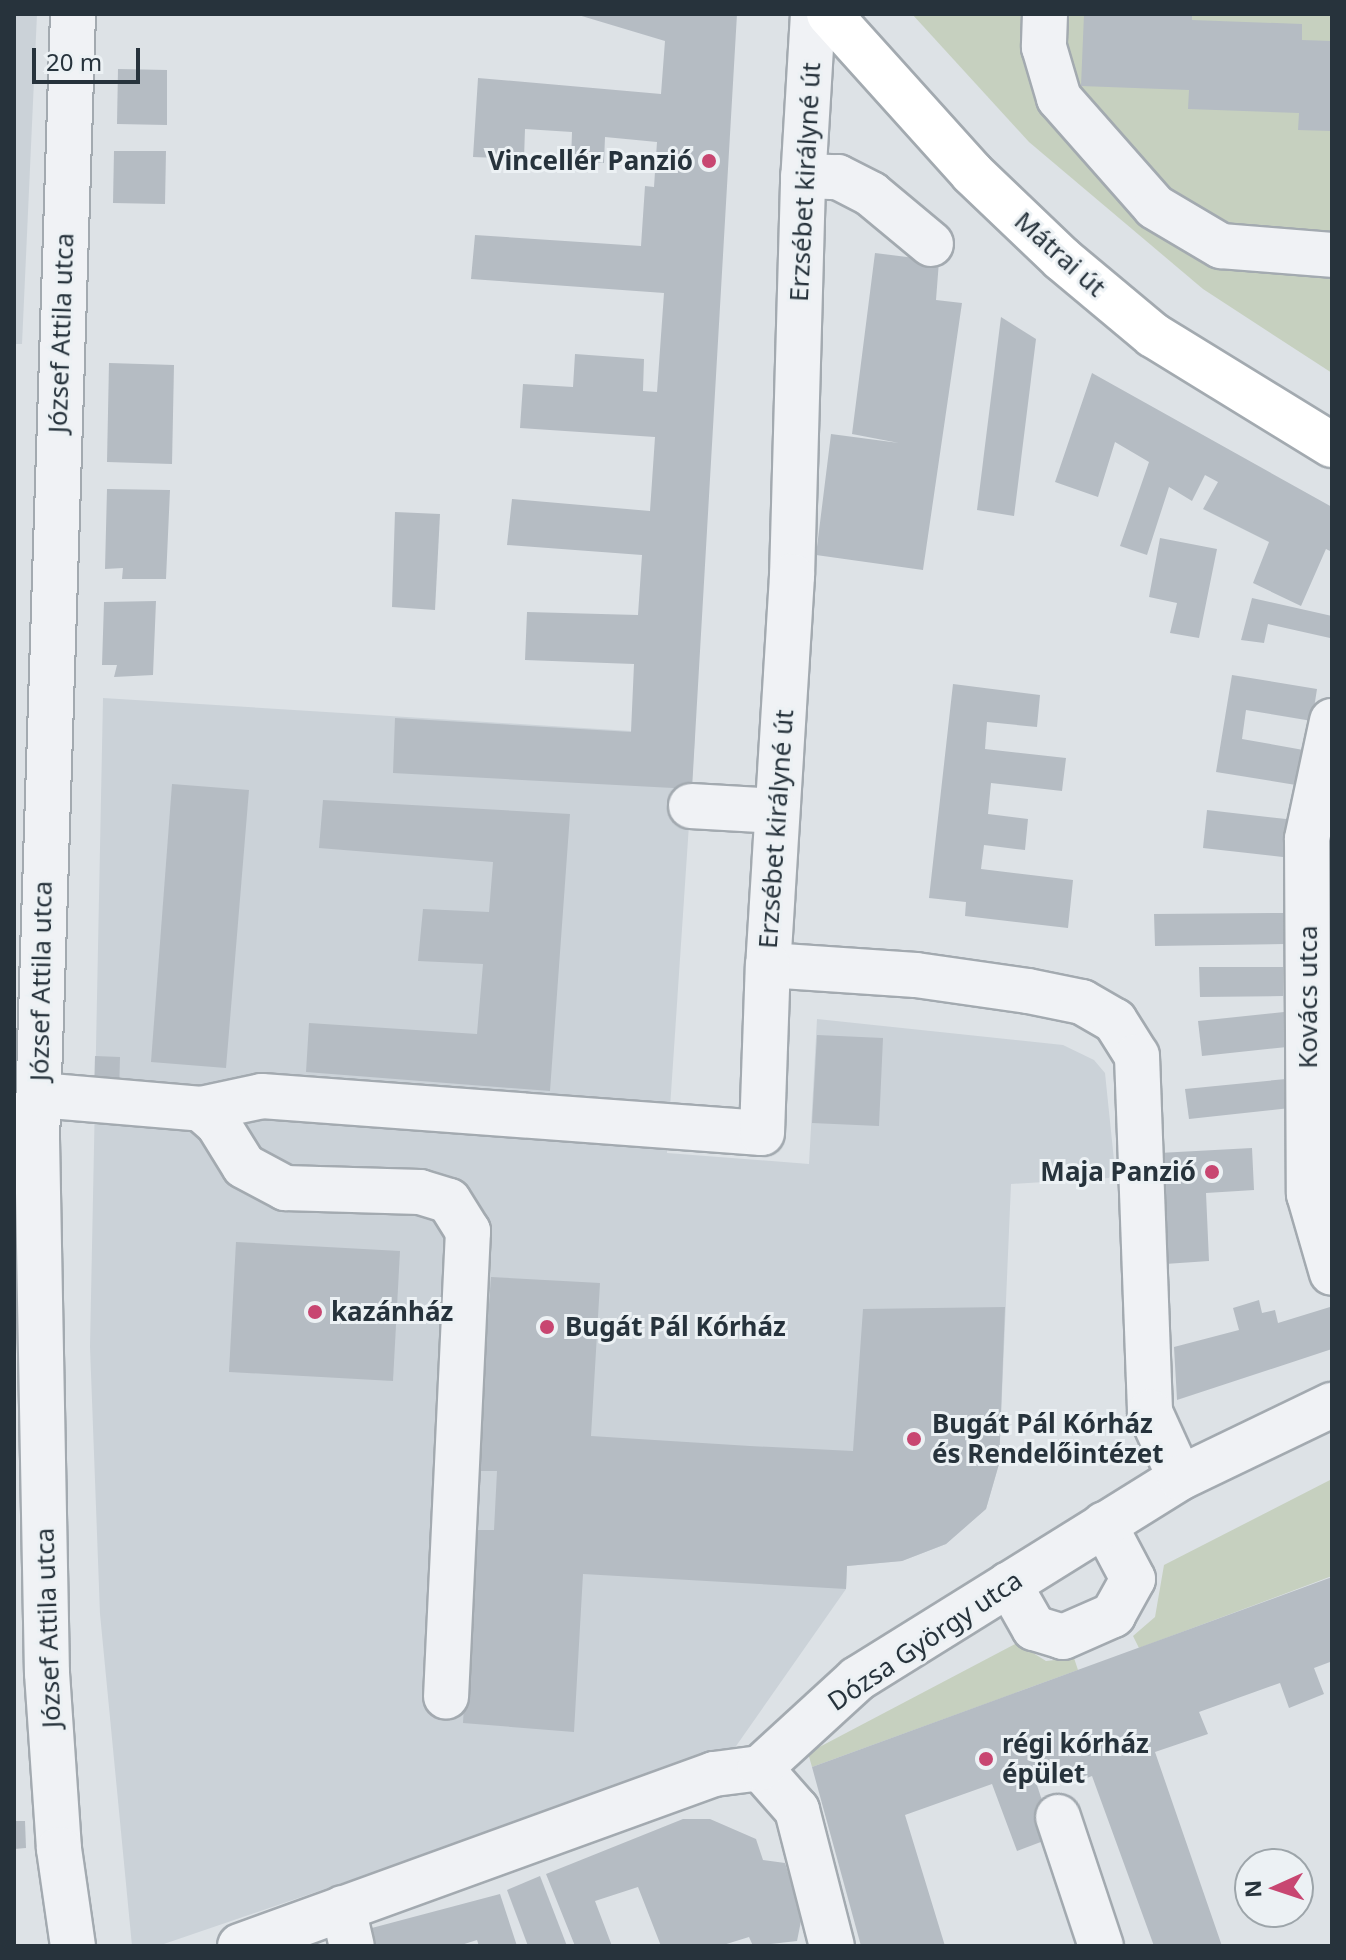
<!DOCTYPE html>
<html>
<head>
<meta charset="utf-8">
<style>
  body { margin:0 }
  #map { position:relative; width:1346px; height:1960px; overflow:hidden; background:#dde2e6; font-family:"Noto Sans",sans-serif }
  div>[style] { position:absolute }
  .built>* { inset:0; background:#cbd2d8 }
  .green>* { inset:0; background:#c6d0bf }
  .building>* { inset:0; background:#b5bcc3 }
  .roads { filter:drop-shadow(2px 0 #a3aab0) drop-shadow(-2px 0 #a3aab0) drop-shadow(0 2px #a3aab0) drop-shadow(0 -2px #a3aab0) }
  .minor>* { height:44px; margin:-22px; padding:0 22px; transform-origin:22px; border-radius:22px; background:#f0f2f5 }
  .major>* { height:44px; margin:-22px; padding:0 22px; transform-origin:22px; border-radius:22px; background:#fff }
  .dots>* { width:22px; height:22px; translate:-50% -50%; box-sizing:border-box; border:4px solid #ecf1f4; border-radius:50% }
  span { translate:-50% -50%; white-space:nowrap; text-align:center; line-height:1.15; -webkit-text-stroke:6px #ecf1f4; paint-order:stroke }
  .poi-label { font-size:26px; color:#27333c; font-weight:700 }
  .right { translate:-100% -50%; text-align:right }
  .left { translate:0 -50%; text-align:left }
  .street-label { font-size:26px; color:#27333c }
  .frame { position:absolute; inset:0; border:16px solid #27333c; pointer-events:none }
  .north { position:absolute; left:1234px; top:1848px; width:80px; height:80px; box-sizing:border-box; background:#ecf1f4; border:2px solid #9da5aa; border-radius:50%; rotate:267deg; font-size:22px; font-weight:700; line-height:32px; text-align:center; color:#27333c }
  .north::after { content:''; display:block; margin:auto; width:28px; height:36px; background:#c84671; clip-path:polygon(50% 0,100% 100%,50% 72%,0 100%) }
  .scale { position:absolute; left:32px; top:48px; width:108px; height:36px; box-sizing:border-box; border:4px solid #27333c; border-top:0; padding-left:10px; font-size:24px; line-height:28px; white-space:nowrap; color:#27333c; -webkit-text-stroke:6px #ecf1f4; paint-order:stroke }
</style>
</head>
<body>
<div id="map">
  <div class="built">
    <i style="clip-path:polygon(14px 14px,37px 14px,22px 344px,14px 344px)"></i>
    <i style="clip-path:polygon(103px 698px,695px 735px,667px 1153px,809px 1164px,817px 1019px,1063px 1045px,1094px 1060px,1105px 1073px,1115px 1170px,1109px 1178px,1011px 1184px,999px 1464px,986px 1509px,946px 1544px,902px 1561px,847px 1566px,846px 1589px,734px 1749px,158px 1946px,132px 1946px,100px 1614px,90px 1347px)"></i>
  </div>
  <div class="green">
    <i style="clip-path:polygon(912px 14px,1332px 14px,1332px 373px,1203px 289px,1029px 142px)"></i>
    <i style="clip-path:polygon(1332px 1479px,1332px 1576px,1139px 1648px,1133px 1636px,1155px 1617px,1164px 1565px)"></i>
    <i style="clip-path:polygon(1017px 1643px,1046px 1661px,1074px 1658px,1078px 1670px,812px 1767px,808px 1753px)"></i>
  </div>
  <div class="building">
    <i style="clip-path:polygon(575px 14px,737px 14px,692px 789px,393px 773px,395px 718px,631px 732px,634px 664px,525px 660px,527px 612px,638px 615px,642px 555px,507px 545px,512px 499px,650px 511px,655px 437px,520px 428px,523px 384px,573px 387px,575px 354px,644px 359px,643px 391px,657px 392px,664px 293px,471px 279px,475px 235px,641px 246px,645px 186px,654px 187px,657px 142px,605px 137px,604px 163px,571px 161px,572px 132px,525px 129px,524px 159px,473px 157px,478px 78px,661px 94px,665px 41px)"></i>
    <i style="clip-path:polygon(1084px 14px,1192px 14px,1192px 20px,1302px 24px,1302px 40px,1332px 41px,1332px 131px,1298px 130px,1299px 113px,1188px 109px,1189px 90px,1081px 86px)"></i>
    <i style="clip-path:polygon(118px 69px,167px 70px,167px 125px,117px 124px)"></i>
    <i style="clip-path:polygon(114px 151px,166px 151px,165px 204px,113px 203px)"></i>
    <i style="clip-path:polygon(875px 253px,939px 261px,936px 300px,962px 303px,923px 570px,816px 555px,831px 434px,899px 443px,852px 434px)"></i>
    <i style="clip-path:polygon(1001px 317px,1036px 339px,1014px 516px,977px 510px)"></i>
    <i style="clip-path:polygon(109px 363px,174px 365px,172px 464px,107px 462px)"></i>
    <i style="clip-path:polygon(1092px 373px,1332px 507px,1332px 552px,1326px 549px,1301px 606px,1253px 583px,1269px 542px,1203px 509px,1218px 482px,1205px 475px,1192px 501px,1169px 487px,1147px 555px,1120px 546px,1149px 462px,1115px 442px,1098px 497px,1055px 482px)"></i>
    <i style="clip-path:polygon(107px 489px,170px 490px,166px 579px,122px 579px,123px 568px,105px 569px)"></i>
    <i style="clip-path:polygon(395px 512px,440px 514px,435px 610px,392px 607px)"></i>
    <i style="clip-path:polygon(1160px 538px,1217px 549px,1199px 638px,1170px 633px,1177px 603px,1149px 597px)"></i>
    <i style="clip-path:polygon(1252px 598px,1332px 616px,1330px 638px,1268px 624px,1264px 643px,1241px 640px)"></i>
    <i style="clip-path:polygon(156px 601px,153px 675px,114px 677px,117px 665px,102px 665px,104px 602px)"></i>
    <i style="clip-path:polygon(1232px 675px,1317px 689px,1312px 721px,1246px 710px,1242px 739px,1309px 751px,1302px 786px,1216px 772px)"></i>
    <i style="clip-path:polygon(953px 684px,1040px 695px,1037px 727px,987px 722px,985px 749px,1066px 758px,1062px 791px,991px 783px,988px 814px,1028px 819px,1025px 850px,984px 845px,981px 869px,1073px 880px,1068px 928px,965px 916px,966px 902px,929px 898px)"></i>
    <i style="clip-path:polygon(172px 784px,249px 790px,226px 1068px,151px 1062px)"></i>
    <i style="clip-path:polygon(323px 800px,570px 814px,550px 1091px,306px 1072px,309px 1023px,477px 1034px,483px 964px,418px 961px,423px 909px,489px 912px,493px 862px,319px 848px)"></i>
    <i style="clip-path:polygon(1207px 810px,1295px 820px,1291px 858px,1203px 848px)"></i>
    <i style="clip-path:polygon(1332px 823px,1332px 898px,1328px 898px,1328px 841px)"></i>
    <i style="clip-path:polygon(1285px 913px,1285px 944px,1155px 946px,1154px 914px)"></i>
    <i style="clip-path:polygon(1199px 967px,1283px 967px,1283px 996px,1200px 997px)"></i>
    <i style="clip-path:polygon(1284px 1012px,1287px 1047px,1202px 1056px,1198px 1021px)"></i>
    <i style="clip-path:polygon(817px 1035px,883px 1038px,879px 1126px,812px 1123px)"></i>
    <i style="clip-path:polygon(95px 1056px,120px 1057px,119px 1093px,94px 1093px)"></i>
    <i style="clip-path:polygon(1286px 1079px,1290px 1108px,1189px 1119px,1185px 1089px)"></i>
    <i style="clip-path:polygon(1252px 1148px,1254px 1190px,1206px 1193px,1209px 1261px,1165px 1264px,1159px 1153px)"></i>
    <i style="clip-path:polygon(236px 1242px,400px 1251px,393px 1381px,229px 1372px)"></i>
    <i style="clip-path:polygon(491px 1277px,600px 1283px,591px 1436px,750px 1446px,853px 1451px,863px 1309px,1005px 1307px,999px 1464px,986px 1509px,946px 1544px,902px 1561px,847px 1566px,846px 1589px,583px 1574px,574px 1732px,463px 1723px,473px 1530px,494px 1530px,497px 1471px,477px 1471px)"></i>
    <i style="clip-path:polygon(1259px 1300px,1262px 1313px,1275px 1310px,1278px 1323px,1330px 1307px,1332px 1349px,1177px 1400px,1174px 1347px,1239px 1330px,1233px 1308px)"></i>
    <i style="clip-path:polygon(1332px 1577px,1332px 1668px,1330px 1662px,1314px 1668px,1324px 1694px,1289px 1708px,1280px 1683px,1199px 1712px,1208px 1734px,1155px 1752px,1222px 1946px,1154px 1946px,1092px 1776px,1066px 1786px,1058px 1766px,1033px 1773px,1054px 1837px,1017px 1851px,992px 1784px,905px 1815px,945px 1946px,861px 1946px,812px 1767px)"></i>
    <i style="clip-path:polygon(683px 1819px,710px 1819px,756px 1839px,763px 1860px,785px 1863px,802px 1916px,797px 1941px,753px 1946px,749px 1937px,720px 1946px,661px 1946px,638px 1887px,595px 1901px,612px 1946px,575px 1946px,546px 1874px)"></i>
    <i style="clip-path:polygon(14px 1821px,25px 1821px,26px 1848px,14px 1849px)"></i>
    <i style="clip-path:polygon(540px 1876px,567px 1946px,528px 1946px,507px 1890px)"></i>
    <i style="clip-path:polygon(500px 1894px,517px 1946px,479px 1946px,477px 1940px,458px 1946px,373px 1946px,368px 1929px)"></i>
  </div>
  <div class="roads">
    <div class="minor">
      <i style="left:73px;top:14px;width:1126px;rotate:91.83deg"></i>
      <i style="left:37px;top:1139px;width:534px;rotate:88.93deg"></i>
      <i style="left:47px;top:1673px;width:176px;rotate:86.1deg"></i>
      <i style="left:59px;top:1849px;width:98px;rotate:81.8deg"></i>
      <i style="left:813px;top:14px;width:169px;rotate:93.4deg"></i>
      <i style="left:803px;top:183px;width:393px;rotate:91.6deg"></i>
      <i style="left:792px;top:576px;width:390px;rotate:93.5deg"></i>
      <i style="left:768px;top:965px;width:148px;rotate:3.9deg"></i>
      <i style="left:916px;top:975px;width:113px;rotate:8.1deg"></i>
      <i style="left:1028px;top:991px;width:55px;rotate:11.5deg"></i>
      <i style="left:1082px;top:1002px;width:38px;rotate:30deg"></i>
      <i style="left:1115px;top:1021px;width:41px;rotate:57.8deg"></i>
      <i style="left:1137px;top:1056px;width:356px;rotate:87.9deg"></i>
      <i style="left:1150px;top:1412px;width:72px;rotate:65.6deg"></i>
      <i style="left:1045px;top:14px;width:33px;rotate:92deg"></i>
      <i style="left:1044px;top:47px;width:53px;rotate:73.6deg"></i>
      <i style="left:1059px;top:98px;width:145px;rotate:48.6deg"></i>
      <i style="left:1155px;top:207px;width:77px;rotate:30.6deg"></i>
      <i style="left:1221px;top:246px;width:111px;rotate:4.6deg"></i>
      <i style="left:803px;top:176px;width:35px;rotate:2deg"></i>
      <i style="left:838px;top:177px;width:37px;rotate:27deg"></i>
      <i style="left:871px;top:194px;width:78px;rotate:39.8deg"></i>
      <i style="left:1332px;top:721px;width:121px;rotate:102deg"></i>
      <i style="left:1307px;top:839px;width:355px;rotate:89.7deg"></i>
      <i style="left:1309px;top:1194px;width:82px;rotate:73.8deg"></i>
      <i style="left:691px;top:806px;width:86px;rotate:3.3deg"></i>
      <i style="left:39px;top:1095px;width:163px;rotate:4.9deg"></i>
      <i style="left:201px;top:1109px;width:23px;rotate:41deg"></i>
      <i style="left:218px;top:1124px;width:49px;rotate:58.2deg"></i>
      <i style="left:244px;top:1166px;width:47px;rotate:28.2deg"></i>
      <i style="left:285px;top:1188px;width:135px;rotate:1.7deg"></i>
      <i style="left:420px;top:1192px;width:30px;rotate:17deg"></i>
      <i style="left:449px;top:1201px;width:36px;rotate:58deg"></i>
      <i style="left:468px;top:1231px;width:466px;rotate:92.7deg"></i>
      <i style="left:201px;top:1109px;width:62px;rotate:-12deg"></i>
      <i style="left:262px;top:1096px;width:501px;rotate:4.23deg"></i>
      <i style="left:762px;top:1133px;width:168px;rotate:-88deg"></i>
      <i style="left:1009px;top:1584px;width:51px;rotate:60.4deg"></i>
      <i style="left:1034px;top:1628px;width:30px;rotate:17deg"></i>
      <i style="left:1063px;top:1637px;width:55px;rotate:-23.7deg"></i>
      <i style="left:1113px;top:1615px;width:41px;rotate:-60.9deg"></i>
      <i style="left:1133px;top:1579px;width:62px;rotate:-117.8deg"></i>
      <i style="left:760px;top:1768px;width:56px;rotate:48.6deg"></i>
      <i style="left:797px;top:1810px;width:140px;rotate:75.6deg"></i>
      <i style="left:1058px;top:1817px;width:136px;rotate:71.6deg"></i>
      <i style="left:343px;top:1908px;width:39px;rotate:77deg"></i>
      <i style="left:240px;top:1946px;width:504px;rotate:-19.94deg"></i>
      <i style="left:714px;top:1774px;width:46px;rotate:-7.4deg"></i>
      <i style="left:760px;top:1768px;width:132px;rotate:-42.5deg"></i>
      <i style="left:857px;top:1679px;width:380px;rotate:-31.9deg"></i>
      <i style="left:1180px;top:1478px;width:169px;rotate:-25.7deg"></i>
    </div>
    <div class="major">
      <i style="left:829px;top:14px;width:214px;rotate:48deg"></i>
      <i style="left:972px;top:173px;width:124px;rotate:43.7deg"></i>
      <i style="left:1062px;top:259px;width:119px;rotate:39.9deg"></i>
      <i style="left:1153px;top:335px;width:210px;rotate:31.6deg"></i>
    </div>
  </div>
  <div class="dots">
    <i style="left:709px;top:161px;background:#c84671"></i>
    <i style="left:1212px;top:1172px;background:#c84671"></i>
    <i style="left:315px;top:1312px;background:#c84671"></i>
    <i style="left:547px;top:1327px;background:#c84671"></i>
    <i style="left:914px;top:1439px;background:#c84671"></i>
    <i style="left:986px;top:1759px;background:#c84671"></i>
  </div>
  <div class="poi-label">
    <span class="right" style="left:693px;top:161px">Vincellér Panzió</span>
    <span class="right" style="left:1196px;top:1172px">Maja Panzió</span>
    <span class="left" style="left:331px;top:1312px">kazánház</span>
    <span class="left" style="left:565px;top:1327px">Bugát Pál Kórház</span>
    <span class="left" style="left:932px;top:1439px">Bugát Pál Kórház<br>és Rendelőintézet</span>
    <span class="left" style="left:1002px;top:1759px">régi kórház<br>épület</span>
  </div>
  <div class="street-label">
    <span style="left:805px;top:182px;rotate:-87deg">Erzsébet királyné út</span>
    <span style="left:1060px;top:254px;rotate:42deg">Mátrai út</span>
    <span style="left:61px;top:333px;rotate:-88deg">József Attila utca</span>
    <span style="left:776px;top:829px;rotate:-86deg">Erzsébet királyné út</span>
    <span style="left:41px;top:981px;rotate:-89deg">József Attila utca</span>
    <span style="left:1308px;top:997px;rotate:-90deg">Kovács utca</span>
    <span style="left:48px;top:1628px;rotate:-92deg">József Attila utca</span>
    <span style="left:925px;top:1641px;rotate:-34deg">Dózsa György utca</span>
  </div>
  <div class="frame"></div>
  <div class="north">N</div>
  <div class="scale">20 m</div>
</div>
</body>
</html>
